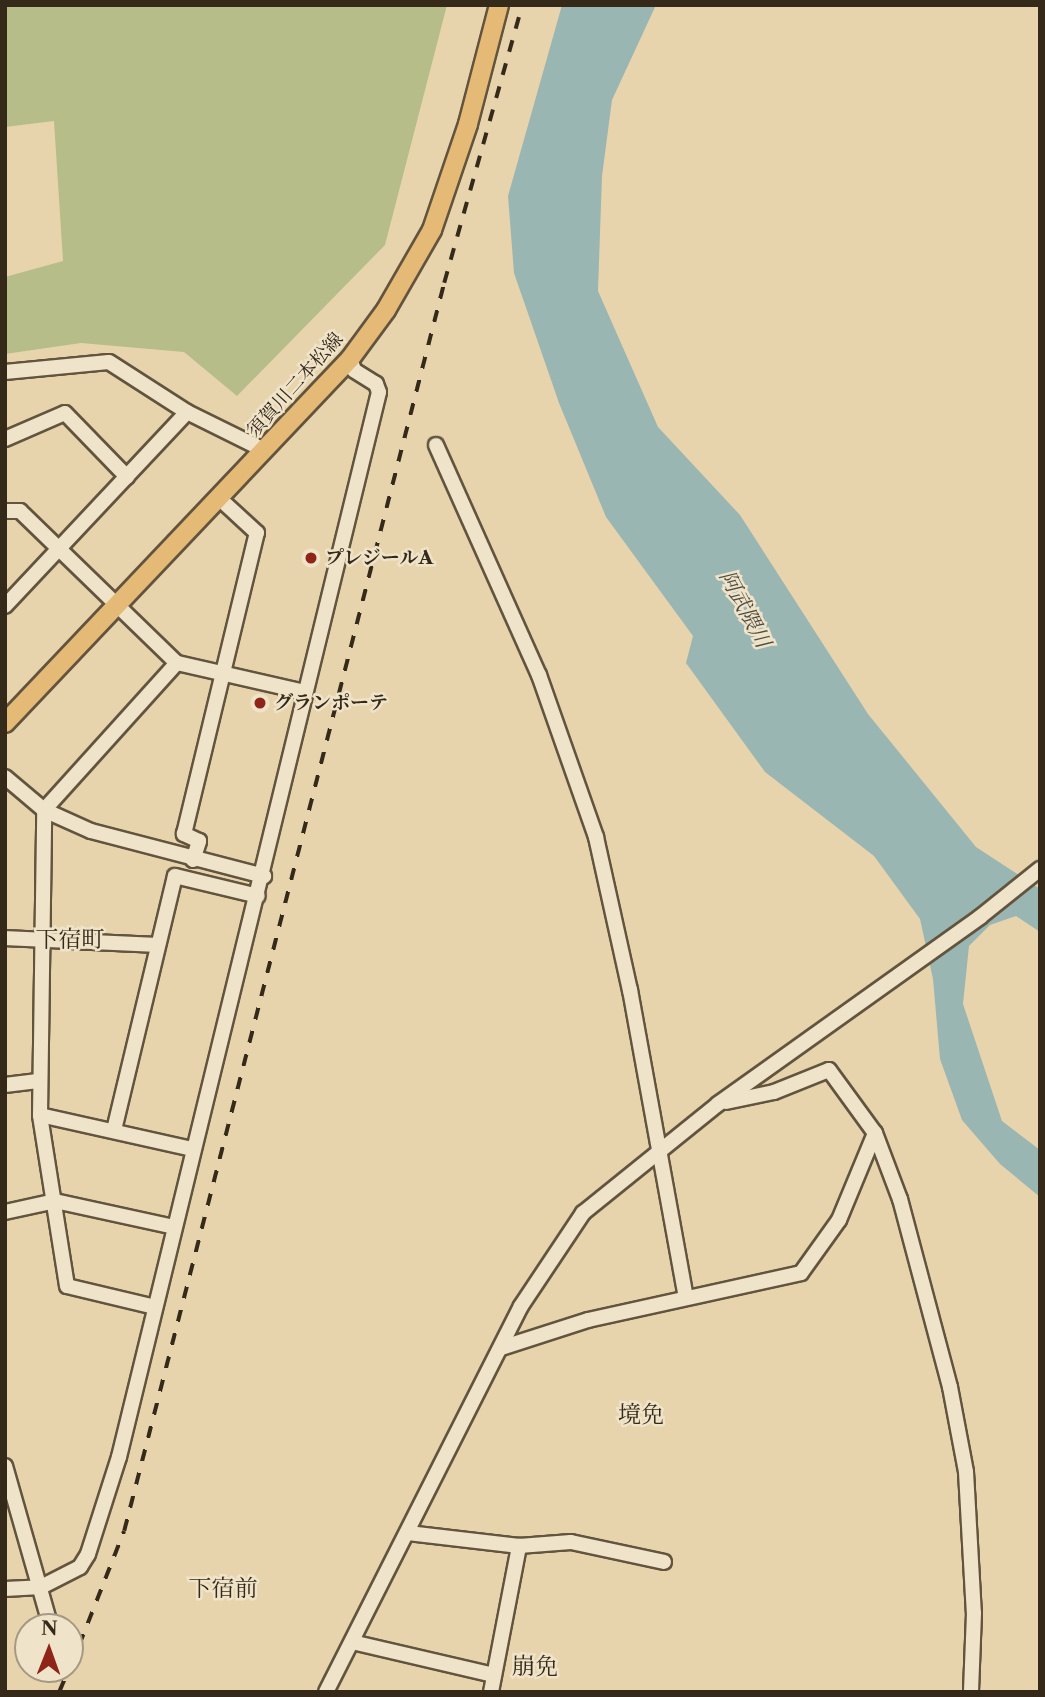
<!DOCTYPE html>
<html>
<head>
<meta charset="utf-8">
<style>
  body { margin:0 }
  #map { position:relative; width:1045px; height:1697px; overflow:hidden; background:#e7d4ac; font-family:"Libre Caslon Text","Noto Serif JP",serif }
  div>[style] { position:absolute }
  .green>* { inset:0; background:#b6bd89 }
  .water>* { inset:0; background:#9ab6b3 }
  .roads { filter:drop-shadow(2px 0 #62543e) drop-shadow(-2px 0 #62543e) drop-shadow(0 2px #62543e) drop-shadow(0 -2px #62543e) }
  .minor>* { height:14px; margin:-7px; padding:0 7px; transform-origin:7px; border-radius:7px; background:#efe3c9 }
  .major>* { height:18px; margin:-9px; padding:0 9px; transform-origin:9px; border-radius:9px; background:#e4ba76 }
  .rail>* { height:3.5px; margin-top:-1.75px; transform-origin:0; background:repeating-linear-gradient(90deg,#352919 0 12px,transparent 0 24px) }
  .dots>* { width:19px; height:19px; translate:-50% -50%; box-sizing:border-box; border:4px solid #efe3c9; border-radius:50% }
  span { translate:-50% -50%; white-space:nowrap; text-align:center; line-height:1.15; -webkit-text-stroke:5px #efe3c9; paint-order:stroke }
  .street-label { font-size:19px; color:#352919 }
  .poi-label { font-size:19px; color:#352919; font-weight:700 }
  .left { translate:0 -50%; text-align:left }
  .water-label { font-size:21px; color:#4e4c40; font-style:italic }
  .quarter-label { font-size:23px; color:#352919 }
  .frame { position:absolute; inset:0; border:7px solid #352919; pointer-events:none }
  .north { position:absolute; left:14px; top:1613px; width:70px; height:70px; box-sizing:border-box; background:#efe3c9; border:2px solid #a59983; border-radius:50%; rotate:1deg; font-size:19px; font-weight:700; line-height:28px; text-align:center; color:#352919 }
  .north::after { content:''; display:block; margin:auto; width:24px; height:32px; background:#8f2418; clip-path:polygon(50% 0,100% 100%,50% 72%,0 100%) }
</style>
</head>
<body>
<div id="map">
  <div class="green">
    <i style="clip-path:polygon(5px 5px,447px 5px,385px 245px,237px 396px,184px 352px,81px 343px,5px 354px,5px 277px,63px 261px,54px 121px,5px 127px)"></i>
  </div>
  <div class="water">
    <i style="clip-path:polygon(562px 5px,656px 5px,612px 100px,602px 176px,598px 291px,658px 427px,740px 515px,868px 714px,976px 847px,1040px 889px,1040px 932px,1016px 916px,990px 925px,969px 946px,963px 1004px,1002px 1121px,1040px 1150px,1040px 1197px,1000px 1164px,962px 1120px,940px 1059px,933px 979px,920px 919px,874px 856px,765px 772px,686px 663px,693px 636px,606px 517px,559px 403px,514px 273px,508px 196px)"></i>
  </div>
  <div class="roads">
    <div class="minor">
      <i style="left:5px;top:372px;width:104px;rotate:-5.5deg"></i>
      <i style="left:109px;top:362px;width:93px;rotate:32.7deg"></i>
      <i style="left:187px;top:412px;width:86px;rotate:26.3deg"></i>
      <i style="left:5px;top:439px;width:65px;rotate:-23.4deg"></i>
      <i style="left:65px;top:413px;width:89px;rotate:45.9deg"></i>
      <i style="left:436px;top:445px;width:252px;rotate:65.9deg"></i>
      <i style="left:539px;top:675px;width:172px;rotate:70.6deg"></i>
      <i style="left:596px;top:837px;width:157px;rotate:77.5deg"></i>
      <i style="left:630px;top:990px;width:312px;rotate:79.7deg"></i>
      <i style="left:5px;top:511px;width:15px"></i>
      <i style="left:20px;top:511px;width:219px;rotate:44.1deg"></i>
      <i style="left:5px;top:606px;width:266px;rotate:-46.8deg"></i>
      <i style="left:5px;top:777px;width:51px;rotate:40.2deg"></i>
      <i style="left:44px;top:810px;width:51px;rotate:24.1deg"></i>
      <i style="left:91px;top:831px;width:179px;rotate:14.6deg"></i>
      <i style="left:193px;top:860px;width:20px;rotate:-72deg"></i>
      <i style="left:199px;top:841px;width:17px;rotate:-155deg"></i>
      <i style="left:184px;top:834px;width:310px;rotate:-76.4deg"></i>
      <i style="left:257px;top:533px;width:50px;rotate:-137.4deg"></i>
      <i style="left:5px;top:938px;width:152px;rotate:2.6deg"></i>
      <i style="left:5px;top:1085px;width:35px;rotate:-7deg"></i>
      <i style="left:726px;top:1102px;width:49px;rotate:-11.8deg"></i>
      <i style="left:774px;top:1092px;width:59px;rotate:-21.8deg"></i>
      <i style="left:829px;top:1070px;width:78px;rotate:53.9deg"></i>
      <i style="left:875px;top:1133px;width:71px;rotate:69.3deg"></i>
      <i style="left:900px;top:1199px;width:195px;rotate:75.1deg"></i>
      <i style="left:950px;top:1387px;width:86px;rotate:79.3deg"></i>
      <i style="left:966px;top:1472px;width:141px;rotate:86.8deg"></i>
      <i style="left:974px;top:1613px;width:79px;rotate:92.2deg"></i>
      <i style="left:40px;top:1115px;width:156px;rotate:12.6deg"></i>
      <i style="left:114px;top:1130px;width:261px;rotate:-76.5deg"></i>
      <i style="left:175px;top:876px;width:85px;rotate:13.5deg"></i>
      <i style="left:5px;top:1212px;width:51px;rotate:-12.4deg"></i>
      <i style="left:55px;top:1201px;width:122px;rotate:12.3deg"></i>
      <i style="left:155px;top:1307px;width:90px;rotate:-166.6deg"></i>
      <i style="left:67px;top:1286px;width:173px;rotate:-99deg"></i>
      <i style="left:40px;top:1115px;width:305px;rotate:-89.2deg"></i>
      <i style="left:44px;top:810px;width:198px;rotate:-47.9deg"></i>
      <i style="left:177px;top:663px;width:131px;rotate:12.8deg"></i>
      <i style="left:501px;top:1348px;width:91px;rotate:-17.8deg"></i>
      <i style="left:588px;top:1320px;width:218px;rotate:-12.4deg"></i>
      <i style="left:801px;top:1273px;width:65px;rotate:-54.4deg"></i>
      <i style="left:839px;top:1220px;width:94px;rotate:-67.5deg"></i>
      <i style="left:5px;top:1466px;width:167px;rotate:74.1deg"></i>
      <i style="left:408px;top:1533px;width:112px;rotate:6.7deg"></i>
      <i style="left:519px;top:1546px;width:52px;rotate:-4.4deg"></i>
      <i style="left:571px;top:1542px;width:95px;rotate:12.1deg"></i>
      <i style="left:5px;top:1589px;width:36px;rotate:-3deg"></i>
      <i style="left:41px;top:1587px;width:44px;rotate:-27.1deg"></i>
      <i style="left:80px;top:1567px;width:15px;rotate:-58deg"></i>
      <i style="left:88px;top:1554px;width:102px;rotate:-72.3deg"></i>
      <i style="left:119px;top:1457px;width:1096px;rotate:-76.28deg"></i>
      <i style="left:379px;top:392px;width:9px;rotate:-111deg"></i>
      <i style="left:376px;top:384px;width:26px;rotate:-148deg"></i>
      <i style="left:354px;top:370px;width:12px;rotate:-110deg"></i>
      <i style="left:352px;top:1642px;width:146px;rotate:13.1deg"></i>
      <i style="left:326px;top:1692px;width:432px;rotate:-63.2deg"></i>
      <i style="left:521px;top:1306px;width:112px;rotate:-56.3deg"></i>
      <i style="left:583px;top:1213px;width:174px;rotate:-38.9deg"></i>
      <i style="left:718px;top:1104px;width:322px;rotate:-35.5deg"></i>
      <i style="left:980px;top:917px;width:77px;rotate:-38.7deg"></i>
      <i style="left:491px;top:1692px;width:149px;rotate:-79.1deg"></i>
    </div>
    <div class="major">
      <i style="left:5px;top:723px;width:502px;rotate:-46.54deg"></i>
      <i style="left:350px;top:359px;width:61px;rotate:-53.7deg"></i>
      <i style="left:386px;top:310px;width:92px;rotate:-60.1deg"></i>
      <i style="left:432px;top:230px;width:112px;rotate:-71.2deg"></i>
      <i style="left:468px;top:124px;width:123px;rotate:-75.4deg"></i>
    </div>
  </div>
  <div class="rail">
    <i style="left:70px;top:1668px;width:147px;rotate:-68.5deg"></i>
    <i style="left:124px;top:1531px;width:1288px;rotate:-75.62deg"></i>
    <i style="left:444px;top:283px;width:289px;rotate:-74.3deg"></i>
    <i style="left:59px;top:1692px;width:25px;rotate:-67deg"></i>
  </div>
  <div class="dots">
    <i style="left:311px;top:558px;background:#8f2418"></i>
    <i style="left:260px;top:703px;background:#8f2418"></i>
  </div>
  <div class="street-label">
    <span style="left:295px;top:385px;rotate:-48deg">須賀川二本松線</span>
  </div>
  <div class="poi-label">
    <span class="left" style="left:325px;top:558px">プレジールA</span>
    <span class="left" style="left:274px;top:703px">グランポーテ</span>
  </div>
  <div class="water-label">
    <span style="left:745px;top:609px;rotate:62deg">阿武隈川</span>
  </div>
  <div class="quarter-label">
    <span style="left:70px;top:939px">下宿町</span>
    <span style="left:641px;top:1414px">境免</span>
    <span style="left:223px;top:1588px">下宿前</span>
    <span style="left:535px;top:1666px">崩免</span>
  </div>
  <div class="frame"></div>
  <div class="north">N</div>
</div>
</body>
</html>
